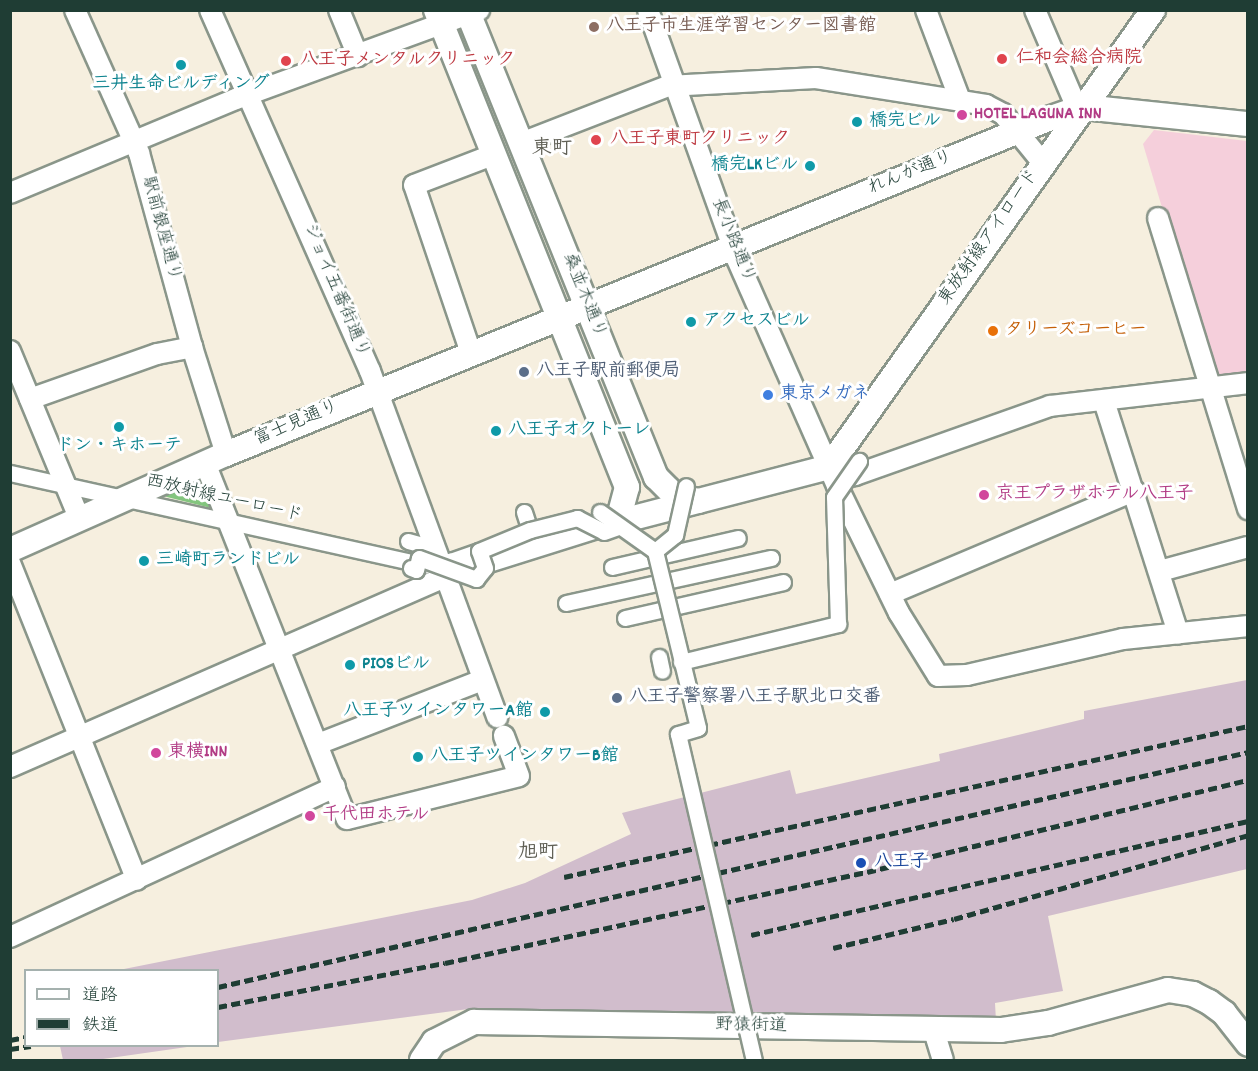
<!DOCTYPE html>
<html>
<head>
<meta charset="utf-8">
<style>
  body { margin:0 }
  #map { position:relative; width:1258px; height:1071px; overflow:hidden; background:#f6efdf; font-family:Dekko,"Klee One",sans-serif }
  div>[style] { position:absolute }
  .built>* { inset:0; background:#f5cfdb }
  .industrial>* { inset:0; background:#d1bdcc }
  .green>* { inset:0; background:#83c57e }
  .roads { filter:drop-shadow(2px 0 #8a968a) drop-shadow(-2px 0 #8a968a) drop-shadow(0 2px #8a968a) drop-shadow(0 -2px #8a968a) }
  .pedestrian>* { height:15px; margin:-7.5px; padding:0 7.5px; transform-origin:7.5px; border-radius:7.5px; background:#fff }
  .minor>* { height:20px; margin:-10px; padding:0 10px; transform-origin:10px; border-radius:10px; background:#fff }
  .tertiary>* { height:24px; margin:-12px; padding:0 12px; transform-origin:12px; border-radius:12px; background:#fff }
  .rail>* { height:4.5px; margin-top:-2.25px; transform-origin:0; background:repeating-linear-gradient(90deg,#1f3d34 0 9px,transparent 0 13.5px) }
  .bridges { filter:drop-shadow(2px 0 #8a968a) drop-shadow(-2px 0 #8a968a) drop-shadow(0 2px #8a968a) drop-shadow(0 -2px #8a968a) }
  .pedestrian-bridge>* { height:15px; margin:-7.5px; padding:0 7.5px; transform-origin:7.5px; border-radius:7.5px; background:#fff }
  .dots>* { width:16px; height:16px; translate:-50% -50%; box-sizing:border-box; border:3px solid #fff; border-radius:50% }
  span { translate:-50% -50%; white-space:nowrap; text-align:center; line-height:1.15; -webkit-text-stroke:6px #fff; paint-order:stroke }
  .education-label { font-size:18px; color:#785e54; font-weight:700 }
  .left { translate:0 -50%; text-align:left }
  .health-label { font-size:18px; color:#be3a42; font-weight:700 }
  .culture-label { font-size:18px; color:#0d838f; font-weight:700 }
  .right { translate:-100% -50%; text-align:right }
  .hotel-label { font-size:18px; color:#b23c85; font-weight:700 }
  .street-label { font-size:18px; color:#1f3d34 }
  .food-label { font-size:18px; color:#c56008; font-weight:700 }
  .service-label { font-size:18px; color:#4e5e75; font-weight:700 }
  .shop-label { font-size:18px; color:#366cbe; font-weight:700 }
  .transit-label { font-size:18px; color:#164399; font-weight:700 }
  .neighbourhood-label { font-size:20px; color:#616157; font-weight:700 }
  .frame { position:absolute; inset:0; border:12px solid #1f3d34; pointer-events:none }
  .legend { position:absolute; left:24px; top:969px; width:195px; height:78px; box-sizing:border-box; background:#fff; border:2px solid #a5b1ae; margin:0; padding:8px 10px; list-style:none; font-size:18px; color:#1f3d34 }
  .legend li { display:flex; align-items:center; gap:12px; height:30px }
  .legend b { width:30px; border:2px solid #a5b1ae }
</style>
</head>
<body>
<div id="map">
  <div class="built">
    <i style="clip-path:polygon(1154px 130px,1247px 141px,1247px 377px,1226px 380px,1210px 368px,1143px 144px)"></i>
  </div>
  <div class="industrial">
    <i style="clip-path:polygon(1247px 680px,1247px 869px,1048px 916px,1063px 991px,995px 1003px,996px 1021px,476px 1008px,218px 1042px,218px 970px,119px 970px,472px 900px,525px 883px,631px 834px,622px 813px,790px 770px,796px 794px,940px 761px,939px 754px,1084px 719px,1084px 711px)"></i>
    <i style="clip-path:polygon(60px 1046px,194px 1046px,96px 1060px,63px 1060px)"></i>
  </div>
  <div class="green">
    <i style="clip-path:polygon(204px 477px,219px 510px,163px 496px)"></i>
  </div>
  <div class="roads">
    <div class="pedestrian">
      <i style="left:10px;top:473px;width:426px;rotate:12.5deg"></i>
      <i style="left:524px;top:512px;width:19px;rotate:72deg"></i>
      <i style="left:408px;top:541px;width:16px;rotate:15deg"></i>
      <i style="left:423px;top:545px;width:14px;rotate:107deg"></i>
      <i style="left:612px;top:567px;width:129px;rotate:-13deg"></i>
      <i style="left:447px;top:569px;width:9px;rotate:-69deg"></i>
      <i style="left:450px;top:561px;width:31px;rotate:-19deg"></i>
      <i style="left:566px;top:603px;width:210px;rotate:-12.4deg"></i>
      <i style="left:625px;top:618px;width:162px;rotate:-12.8deg"></i>
      <i style="left:659px;top:657px;width:14px;rotate:78deg"></i>
    </div>
    <div class="minor">
      <i style="left:75px;top:10px;width:157px;rotate:65.9deg"></i>
      <i style="left:139px;top:153px;width:201px;rotate:74.7deg"></i>
      <i style="left:192px;top:347px;width:112px;rotate:72.4deg"></i>
      <i style="left:210px;top:10px;width:395px;rotate:66.1deg"></i>
      <i style="left:370px;top:371px;width:369px;rotate:69.8deg"></i>
      <i style="left:339px;top:10px;width:50px;rotate:67.6deg"></i>
      <i style="left:648px;top:10px;width:264px;rotate:70.3deg"></i>
      <i style="left:737px;top:259px;width:248px;rotate:66.2deg"></i>
      <i style="left:837px;top:486px;width:141px;rotate:64deg"></i>
      <i style="left:899px;top:613px;width:74px;rotate:58.2deg"></i>
      <i style="left:938px;top:676px;width:29px;rotate:-2deg"></i>
      <i style="left:967px;top:675px;width:160px;rotate:-13deg"></i>
      <i style="left:1123px;top:639px;width:126px;rotate:-5.9deg"></i>
      <i style="left:926px;top:10px;width:96px;rotate:69.3deg"></i>
      <i style="left:1035px;top:10px;width:99px;rotate:66.8deg"></i>
      <i style="left:1074px;top:101px;width:11px;rotate:34deg"></i>
      <i style="left:521px;top:143px;width:158px;rotate:-21.2deg"></i>
      <i style="left:668px;top:86px;width:148px;rotate:-3.1deg"></i>
      <i style="left:816px;top:78px;width:172px;rotate:9deg"></i>
      <i style="left:986px;top:105px;width:19px;rotate:28deg"></i>
      <i style="left:1003px;top:114px;width:63px;rotate:50.8deg"></i>
      <i style="left:10px;top:193px;width:245px;rotate:-22.6deg"></i>
      <i style="left:236px;top:99px;width:259px;rotate:-20.1deg"></i>
      <i style="left:1158px;top:218px;width:305px;rotate:72.8deg"></i>
      <i style="left:10px;top:351px;width:183px;rotate:67.5deg"></i>
      <i style="left:471px;top:353px;width:177px;rotate:-108.7deg"></i>
      <i style="left:414px;top:185px;width:87px;rotate:-20.9deg"></i>
      <i style="left:30px;top:399px;width:135px;rotate:-19.5deg"></i>
      <i style="left:157px;top:354px;width:36px;rotate:-11deg"></i>
      <i style="left:1104px;top:401px;width:244px;rotate:72.3deg"></i>
      <i style="left:205px;top:463px;width:383px;rotate:68.3deg"></i>
      <i style="left:347px;top:819px;width:177px;rotate:-14deg"></i>
      <i style="left:519px;top:776px;width:43px;rotate:-110.6deg"></i>
      <i style="left:836px;top:472px;width:9px;rotate:36deg"></i>
      <i style="left:843px;top:477px;width:12px;rotate:-9deg"></i>
      <i style="left:855px;top:475px;width:207px;rotate:-19.5deg"></i>
      <i style="left:1050px;top:406px;width:199px;rotate:-6.6deg"></i>
      <i style="left:10px;top:563px;width:341px;rotate:68.2deg"></i>
      <i style="left:1160px;top:571px;width:91px;rotate:-15.3deg"></i>
      <i style="left:890px;top:594px;width:265px;rotate:-22.9deg"></i>
      <i style="left:318px;top:744px;width:176px;rotate:-21.3deg"></i>
      <i style="left:10px;top:767px;width:488px;rotate:-23.6deg"></i>
      <i style="left:457px;top:572px;width:156px;rotate:-17.5deg"></i>
      <i style="left:10px;top:937px;width:358px;rotate:-24.8deg"></i>
      <i style="left:934px;top:1031px;width:30px;rotate:73deg"></i>
    </div>
    <div class="tertiary">
      <i style="left:436px;top:10px;width:514px;rotate:68.18deg"></i>
      <i style="left:627px;top:487px;width:27px;rotate:105deg"></i>
      <i style="left:620px;top:513px;width:18px;rotate:139deg"></i>
      <i style="left:467px;top:10px;width:504px;rotate:67.97deg"></i>
      <i style="left:656px;top:477px;width:27px;rotate:45deg"></i>
      <i style="left:675px;top:496px;width:24px;rotate:12deg"></i>
      <i style="left:606px;top:525px;width:230px;rotate:-14.6deg"></i>
      <i style="left:829px;top:467px;width:560px;rotate:-54.66deg"></i>
      <i style="left:10px;top:550px;width:236px;rotate:-24deg"></i>
      <i style="left:226px;top:454px;width:888px;rotate:-22.17deg"></i>
      <i style="left:1048px;top:119px;width:37px;rotate:-19deg"></i>
      <i style="left:1083px;top:107px;width:166px;rotate:5.9deg"></i>
      <i style="left:422px;top:1060px;width:22px;rotate:-56deg"></i>
      <i style="left:434px;top:1042px;width:45px;rotate:-26.6deg"></i>
      <i style="left:474px;top:1022px;width:527px;rotate:0.87deg"></i>
      <i style="left:1001px;top:1030px;width:48px;rotate:-8.5deg"></i>
      <i style="left:1048px;top:1023px;width:124px;rotate:-15.4deg"></i>
      <i style="left:1168px;top:990px;width:25px;rotate:9deg"></i>
      <i style="left:1193px;top:994px;width:18px;rotate:27deg"></i>
      <i style="left:1209px;top:1002px;width:19px;rotate:36deg"></i>
      <i style="left:1224px;top:1013px;width:39px;rotate:52deg"></i>
    </div>
  </div>
  <div class="rail">
    <i style="left:564px;top:877px;width:700px;rotate:-12.45deg"></i>
    <i style="left:751px;top:935px;width:510px;rotate:-12.92deg"></i>
    <i style="left:833px;top:948px;width:124px;rotate:-13.5deg"></i>
    <i style="left:954px;top:919px;width:306px;rotate:-15.9deg"></i>
    <i style="left:218px;top:987px;width:1056px;rotate:-12.85deg"></i>
    <i style="left:218px;top:1007px;width:231px;rotate:-11deg"></i>
    <i style="left:445px;top:963px;width:432px;rotate:-12.2deg"></i>
    <i style="left:867px;top:872px;width:392px;rotate:-13.6deg"></i>
    <i style="left:10px;top:1040px;width:16px;rotate:-11deg"></i>
    <i style="left:10px;top:1049px;width:21px;rotate:-8deg"></i>
  </div>
  <div class="bridges">
    <div class="pedestrian-bridge">
      <i style="left:600px;top:512px;width:67px;rotate:35.3deg"></i>
      <i style="left:655px;top:551px;width:182px;rotate:76.3deg"></i>
      <i style="left:698px;top:728px;width:21px;rotate:163deg"></i>
      <i style="left:678px;top:734px;width:335px;rotate:76.9deg"></i>
      <i style="left:655px;top:551px;width:26px;rotate:-39deg"></i>
      <i style="left:675px;top:535px;width:50px;rotate:-77.3deg"></i>
      <i style="left:411px;top:568px;width:5px;rotate:22deg"></i>
      <i style="left:416px;top:570px;width:12px;rotate:-76deg"></i>
      <i style="left:419px;top:558px;width:61px;rotate:20.2deg"></i>
      <i style="left:476px;top:579px;width:14px;rotate:-51deg"></i>
      <i style="left:485px;top:568px;width:18px;rotate:-109deg"></i>
      <i style="left:479px;top:551px;width:55px;rotate:-22.4deg"></i>
      <i style="left:530px;top:530px;width:49px;rotate:-14.3deg"></i>
      <i style="left:577px;top:518px;width:30px;rotate:27deg"></i>
      <i style="left:604px;top:532px;width:15px;rotate:-20deg"></i>
      <i style="left:681px;top:662px;width:162px;rotate:-13.6deg"></i>
      <i style="left:838px;top:624px;width:127px;rotate:-91.8deg"></i>
      <i style="left:834px;top:497px;width:44px;rotate:-55.2deg"></i>
    </div>
  </div>
  <div class="dots">
    <i style="left:594px;top:27px;background:#8d6e63"></i>
    <i style="left:1002px;top:59px;background:#e0444e"></i>
    <i style="left:286px;top:61px;background:#e0444e"></i>
    <i style="left:181px;top:65px;background:#0f9aa8"></i>
    <i style="left:962px;top:115px;background:#d1479c"></i>
    <i style="left:857px;top:122px;background:#0f9aa8"></i>
    <i style="left:596px;top:140px;background:#e0444e"></i>
    <i style="left:810px;top:166px;background:#0f9aa8"></i>
    <i style="left:691px;top:322px;background:#0f9aa8"></i>
    <i style="left:993px;top:331px;background:#e8710a"></i>
    <i style="left:524px;top:372px;background:#5c6f8a"></i>
    <i style="left:768px;top:395px;background:#3f7fe0"></i>
    <i style="left:119px;top:427px;background:#0f9aa8"></i>
    <i style="left:496px;top:431px;background:#0f9aa8"></i>
    <i style="left:984px;top:495px;background:#d1479c"></i>
    <i style="left:144px;top:561px;background:#0f9aa8"></i>
    <i style="left:350px;top:665px;background:#0f9aa8"></i>
    <i style="left:617px;top:698px;background:#5c6f8a"></i>
    <i style="left:545px;top:712px;background:#0f9aa8"></i>
    <i style="left:156px;top:753px;background:#d1479c"></i>
    <i style="left:418px;top:757px;background:#0f9aa8"></i>
    <i style="left:310px;top:816px;background:#d1479c"></i>
    <i style="left:861px;top:863px;background:#1a4fb4"></i>
  </div>
  <div class="education-label">
    <span class="left" style="left:606px;top:27px">八王子市生涯学習センター図書館</span>
  </div>
  <div class="health-label">
    <span class="left" style="left:1016px;top:59px">仁和会総合病院</span>
    <span class="left" style="left:300px;top:61px">八王子メンタルクリニック</span>
    <span class="left" style="left:610px;top:140px">八王子東町クリニック</span>
  </div>
  <div class="culture-label">
    <span style="left:181px;top:85px">三井生命ビルディング</span>
    <span class="left" style="left:869px;top:122px">橋完ビル</span>
    <span class="right" style="left:798px;top:166px">橋完LKビル</span>
    <span class="left" style="left:703px;top:322px">アクセスビル</span>
    <span class="left" style="left:508px;top:431px">八王子オクトーレ</span>
    <span style="left:119px;top:447px">ドン・キホーテ</span>
    <span class="left" style="left:156px;top:561px">三崎町ランドビル</span>
    <span class="left" style="left:362px;top:665px">PIOSビル</span>
    <span class="right" style="left:533px;top:712px">八王子ツインタワーA館</span>
    <span class="left" style="left:430px;top:757px">八王子ツインタワーB館</span>
  </div>
  <div class="hotel-label">
    <span class="left" style="left:974px;top:115px">HOTEL LAGUNA INN</span>
    <span class="left" style="left:996px;top:495px">京王プラザホテル八王子</span>
    <span class="left" style="left:168px;top:753px">東横INN</span>
    <span class="left" style="left:322px;top:816px">千代田ホテル</span>
  </div>
  <div class="street-label">
    <span style="left:911px;top:174px;rotate:-22deg">れんが通り</span>
    <span style="left:160px;top:229px;rotate:75deg">駅前銀座通り</span>
    <span style="left:990px;top:238px;rotate:-55deg">東放射線アイロード</span>
    <span style="left:732px;top:241px;rotate:68deg">長小路通り</span>
    <span style="left:335px;top:291px;rotate:67deg">ジョイ五番街通り</span>
    <span style="left:583px;top:296px;rotate:68deg">桑並木通り</span>
    <span style="left:297px;top:424px;rotate:-23deg">富士見通り</span>
    <span style="left:224px;top:500px;rotate:13deg">西放射線ユーロード</span>
    <span style="left:751px;top:1027px;rotate:1deg">野猿街道</span>
  </div>
  <div class="food-label">
    <span class="left" style="left:1005px;top:331px">タリーズコーヒー</span>
  </div>
  <div class="service-label">
    <span class="left" style="left:536px;top:372px">八王子駅前郵便局</span>
    <span class="left" style="left:629px;top:698px">八王子警察署八王子駅北口交番</span>
  </div>
  <div class="shop-label">
    <span class="left" style="left:780px;top:395px">東京メガネ</span>
  </div>
  <div class="transit-label">
    <span class="left" style="left:874px;top:863px">八王子</span>
  </div>
  <div class="neighbourhood-label">
    <span style="left:552px;top:149px">東町</span>
    <span style="left:538px;top:853px">旭町</span>
  </div>
  <div class="frame"></div>
  <ul class="legend">
  <li><b style="height:8px;background:#fff"></b>道路</li>
  <li><b style="height:8px;background:#1f3d34"></b>鉄道</li>
  </ul>
</div>
</body>
</html>
